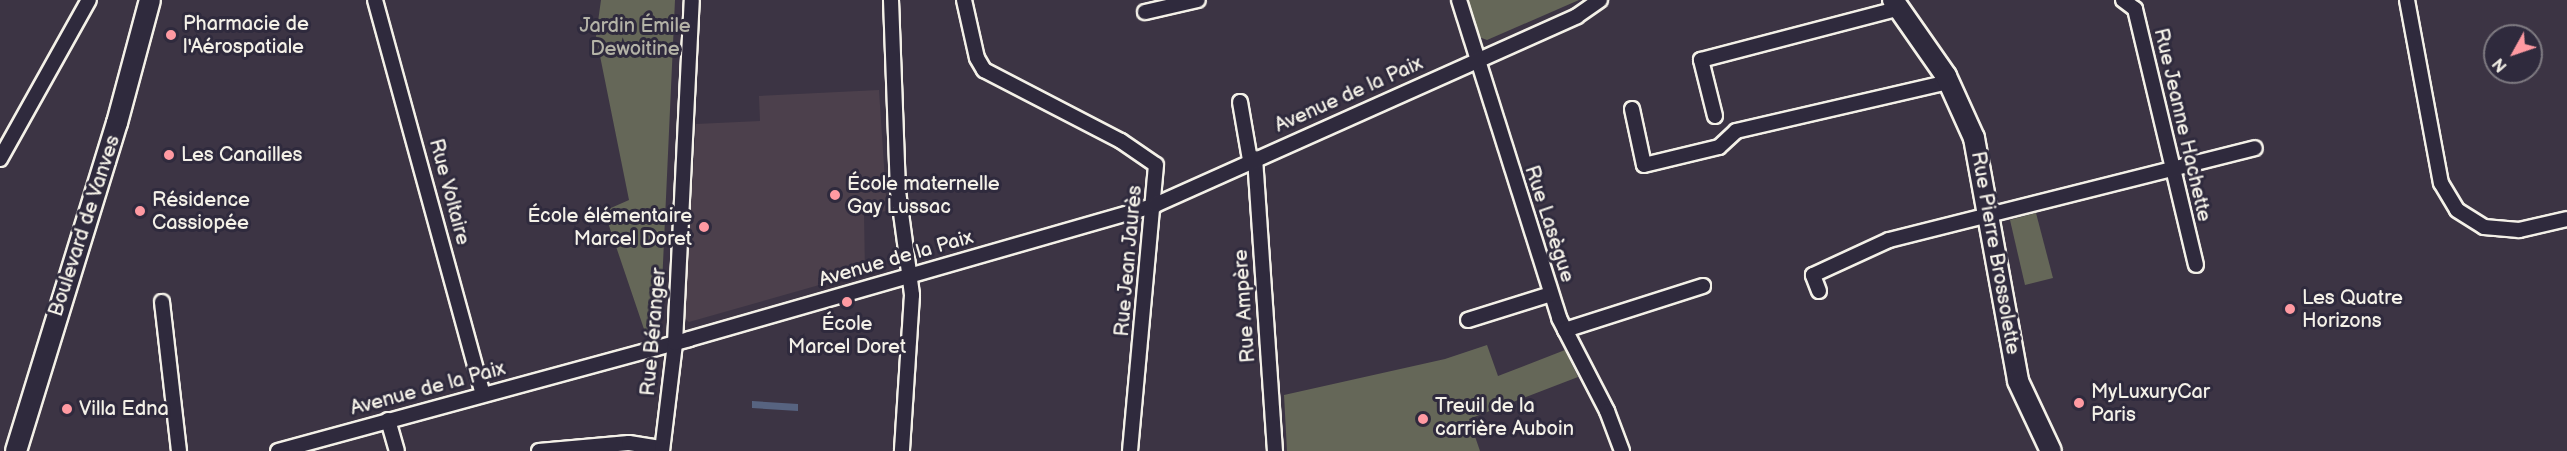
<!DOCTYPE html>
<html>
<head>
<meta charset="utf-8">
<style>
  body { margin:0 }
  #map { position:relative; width:2567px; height:451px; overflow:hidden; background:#3c3444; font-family:"Balsamiq Sans",sans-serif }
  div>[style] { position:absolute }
  .built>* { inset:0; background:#4c404c }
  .green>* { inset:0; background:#656758 }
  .water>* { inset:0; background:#576380 }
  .roads { filter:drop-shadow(2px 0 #f4f1e8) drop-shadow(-2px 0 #f4f1e8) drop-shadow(0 2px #f4f1e8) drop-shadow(0 -2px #f4f1e8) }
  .minor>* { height:14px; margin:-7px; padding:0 7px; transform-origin:7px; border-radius:7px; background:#2f2a3d }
  .secondary>* { height:20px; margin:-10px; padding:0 10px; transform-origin:10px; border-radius:10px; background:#2f2a3d }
  .dots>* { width:16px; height:16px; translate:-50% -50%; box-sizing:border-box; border:3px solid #2f2a3d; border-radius:50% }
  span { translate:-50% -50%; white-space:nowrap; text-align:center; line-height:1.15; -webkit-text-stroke:6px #2f2a3d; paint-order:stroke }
  .poi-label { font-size:20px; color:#f4f1e8 }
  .left { translate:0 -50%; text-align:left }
  .right { translate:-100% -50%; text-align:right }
  .park-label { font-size:20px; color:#b4b3a7 }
  .street-label { font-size:20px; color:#f4f1e8 }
  .north { position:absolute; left:2483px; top:24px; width:60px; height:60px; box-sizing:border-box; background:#2f2a3d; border:2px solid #7e7a81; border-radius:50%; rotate:230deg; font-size:16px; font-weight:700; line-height:24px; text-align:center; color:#f4f1e8 }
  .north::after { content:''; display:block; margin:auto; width:21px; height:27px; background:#ff9aa2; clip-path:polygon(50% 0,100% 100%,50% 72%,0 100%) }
</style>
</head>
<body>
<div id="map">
  <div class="built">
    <i style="clip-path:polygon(879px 90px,887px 211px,864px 214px,865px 272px,689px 322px,684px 318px,696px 124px,760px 121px,759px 96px)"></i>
  </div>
  <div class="green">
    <i style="clip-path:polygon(601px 0,675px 0,660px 329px,646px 335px,604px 211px,629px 200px,596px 36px)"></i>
    <i style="clip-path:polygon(1467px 0,1579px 0,1487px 40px,1479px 37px)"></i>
    <i style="clip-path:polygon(2036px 213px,2053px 278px,2025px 285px,2010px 220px)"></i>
    <i style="clip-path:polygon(1487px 345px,1498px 376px,1565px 350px,1578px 377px,1469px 419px,1480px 451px,1287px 451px,1284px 395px,1445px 359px)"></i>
  </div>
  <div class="water">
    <i style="clip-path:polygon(752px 401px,798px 404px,798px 411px,752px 408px)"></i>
  </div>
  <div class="roads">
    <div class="minor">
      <i style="left:375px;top:0;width:409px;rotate:74.7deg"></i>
      <i style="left:891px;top:0;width:191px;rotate:87.9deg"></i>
      <i style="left:898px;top:191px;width:105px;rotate:82.3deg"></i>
      <i style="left:912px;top:295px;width:156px;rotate:93.7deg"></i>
      <i style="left:964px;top:0;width:59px;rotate:77.4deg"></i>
      <i style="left:977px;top:58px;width:14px;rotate:60deg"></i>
      <i style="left:984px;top:70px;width:154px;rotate:27.4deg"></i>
      <i style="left:1121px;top:141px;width:42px;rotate:34.4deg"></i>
      <i style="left:1156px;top:165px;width:287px;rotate:95.2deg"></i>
      <i style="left:1459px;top:0;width:333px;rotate:72.5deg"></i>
      <i style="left:1559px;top:318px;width:105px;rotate:62.7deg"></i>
      <i style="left:1607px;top:411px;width:43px;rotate:69.4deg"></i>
      <i style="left:2123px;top:0;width:15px;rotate:37deg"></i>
      <i style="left:2135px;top:9px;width:263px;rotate:76.6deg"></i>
      <i style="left:2407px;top:0;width:186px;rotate:79.5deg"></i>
      <i style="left:2441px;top:183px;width:31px;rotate:59deg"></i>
      <i style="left:2457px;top:210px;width:32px;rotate:32deg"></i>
      <i style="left:2484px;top:227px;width:35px;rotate:5deg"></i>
      <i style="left:2519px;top:230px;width:49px;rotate:-12.9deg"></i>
      <i style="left:1145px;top:12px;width:54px;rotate:-12.8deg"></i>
      <i style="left:1240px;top:102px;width:59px;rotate:80.2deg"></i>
      <i style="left:1632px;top:109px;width:57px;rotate:77.9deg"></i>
      <i style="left:1644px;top:165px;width:77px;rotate:-13.5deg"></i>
      <i style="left:1719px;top:147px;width:23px;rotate:-43deg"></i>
      <i style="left:1736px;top:131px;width:219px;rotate:-13deg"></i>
      <i style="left:1715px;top:116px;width:58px;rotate:-104deg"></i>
      <i style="left:1701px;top:60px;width:206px;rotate:-14.6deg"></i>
      <i style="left:1255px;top:158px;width:294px;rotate:86.1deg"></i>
      <i style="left:0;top:159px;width:182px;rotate:-60.8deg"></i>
      <i style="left:1819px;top:291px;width:17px;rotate:-111deg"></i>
      <i style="left:1813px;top:275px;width:84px;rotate:-24.7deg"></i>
      <i style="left:1889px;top:240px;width:377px;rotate:-14.1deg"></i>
      <i style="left:162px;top:302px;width:150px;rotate:83.5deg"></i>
      <i style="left:1468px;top:320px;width:87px;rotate:-17.4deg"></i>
      <i style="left:1565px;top:330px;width:145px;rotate:-17.7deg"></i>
      <i style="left:388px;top:420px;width:32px;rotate:74deg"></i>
      <i style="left:278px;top:451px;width:426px;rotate:-15.2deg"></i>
      <i style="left:689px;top:339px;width:485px;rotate:-16deg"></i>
      <i style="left:1155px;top:205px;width:462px;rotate:-24.1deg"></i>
      <i style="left:1577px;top:16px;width:28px;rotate:-35deg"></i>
      <i style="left:539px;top:451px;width:90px;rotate:-5.1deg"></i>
      <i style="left:629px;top:443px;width:33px;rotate:9deg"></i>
      <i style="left:662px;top:451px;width:109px;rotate:-83.1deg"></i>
      <i style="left:675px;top:343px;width:343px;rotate:-87.2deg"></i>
    </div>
    <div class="secondary">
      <i style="left:1893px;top:0;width:93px;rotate:55.1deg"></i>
      <i style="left:1946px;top:76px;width:68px;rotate:65.7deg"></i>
      <i style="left:1974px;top:138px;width:247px;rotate:79.7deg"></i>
      <i style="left:2018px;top:381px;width:77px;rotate:64.8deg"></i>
      <i style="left:16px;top:451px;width:343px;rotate:-72.9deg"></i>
      <i style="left:117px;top:123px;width:127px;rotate:-75deg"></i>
    </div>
  </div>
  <div class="dots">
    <i style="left:171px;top:35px;background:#ff9aa2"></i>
    <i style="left:169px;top:155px;background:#ff9aa2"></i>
    <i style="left:835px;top:195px;background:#ff9aa2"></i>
    <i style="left:140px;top:211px;background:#ff9aa2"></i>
    <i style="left:704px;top:227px;background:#ff9aa2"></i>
    <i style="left:847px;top:302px;background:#ff9aa2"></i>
    <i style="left:2290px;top:309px;background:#ff9aa2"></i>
    <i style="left:2079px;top:403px;background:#ff9aa2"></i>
    <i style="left:67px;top:409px;background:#ff9aa2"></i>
    <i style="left:1423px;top:419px;background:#ff9aa2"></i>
  </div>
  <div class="poi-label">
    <span class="left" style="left:183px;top:36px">Pharmacie de<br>l'Aérospatiale</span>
    <span class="left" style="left:181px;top:155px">Les Canailles</span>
    <span class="left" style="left:847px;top:196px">École maternelle<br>Gay Lussac</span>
    <span class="left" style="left:152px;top:212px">Résidence<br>Cassiopée</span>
    <span class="right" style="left:692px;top:228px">École élémentaire<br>Marcel Doret</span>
    <span class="left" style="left:2302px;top:310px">Les Quatre<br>Horizons</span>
    <span style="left:847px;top:336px">École<br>Marcel Doret</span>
    <span class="left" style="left:2091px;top:404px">MyLuxuryCar<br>Paris</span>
    <span class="left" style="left:1435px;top:418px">Treuil de la<br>carrière Auboin</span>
    <span class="left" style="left:79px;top:409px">Villa Edna</span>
  </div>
  <div class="park-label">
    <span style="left:635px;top:38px">Jardin Émile<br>Dewoitine</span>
  </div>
  <div class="street-label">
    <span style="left:1349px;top:95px;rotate:-24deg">Avenue de la Paix</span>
    <span style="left:2182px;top:125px;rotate:77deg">Rue Jeanne Hachette</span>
    <span style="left:449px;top:192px;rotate:75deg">Rue Voltaire</span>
    <span style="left:1549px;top:224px;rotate:72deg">Rue Lasègue</span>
    <span style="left:85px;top:226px;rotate:-72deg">Boulevard de Vanves</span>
    <span style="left:1995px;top:253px;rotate:80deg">Rue Pierre Brossolette</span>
    <span style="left:896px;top:259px;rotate:-16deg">Avenue de la Paix</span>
    <span style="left:1129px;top:261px;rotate:-85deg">Rue Jean Jaurès</span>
    <span style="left:1245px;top:306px;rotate:-94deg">Rue Ampère</span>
    <span style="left:654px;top:332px;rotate:-85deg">Rue Béranger</span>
    <span style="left:428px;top:389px;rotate:-15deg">Avenue de la Paix</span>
  </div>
  <div class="north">N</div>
</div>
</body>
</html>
